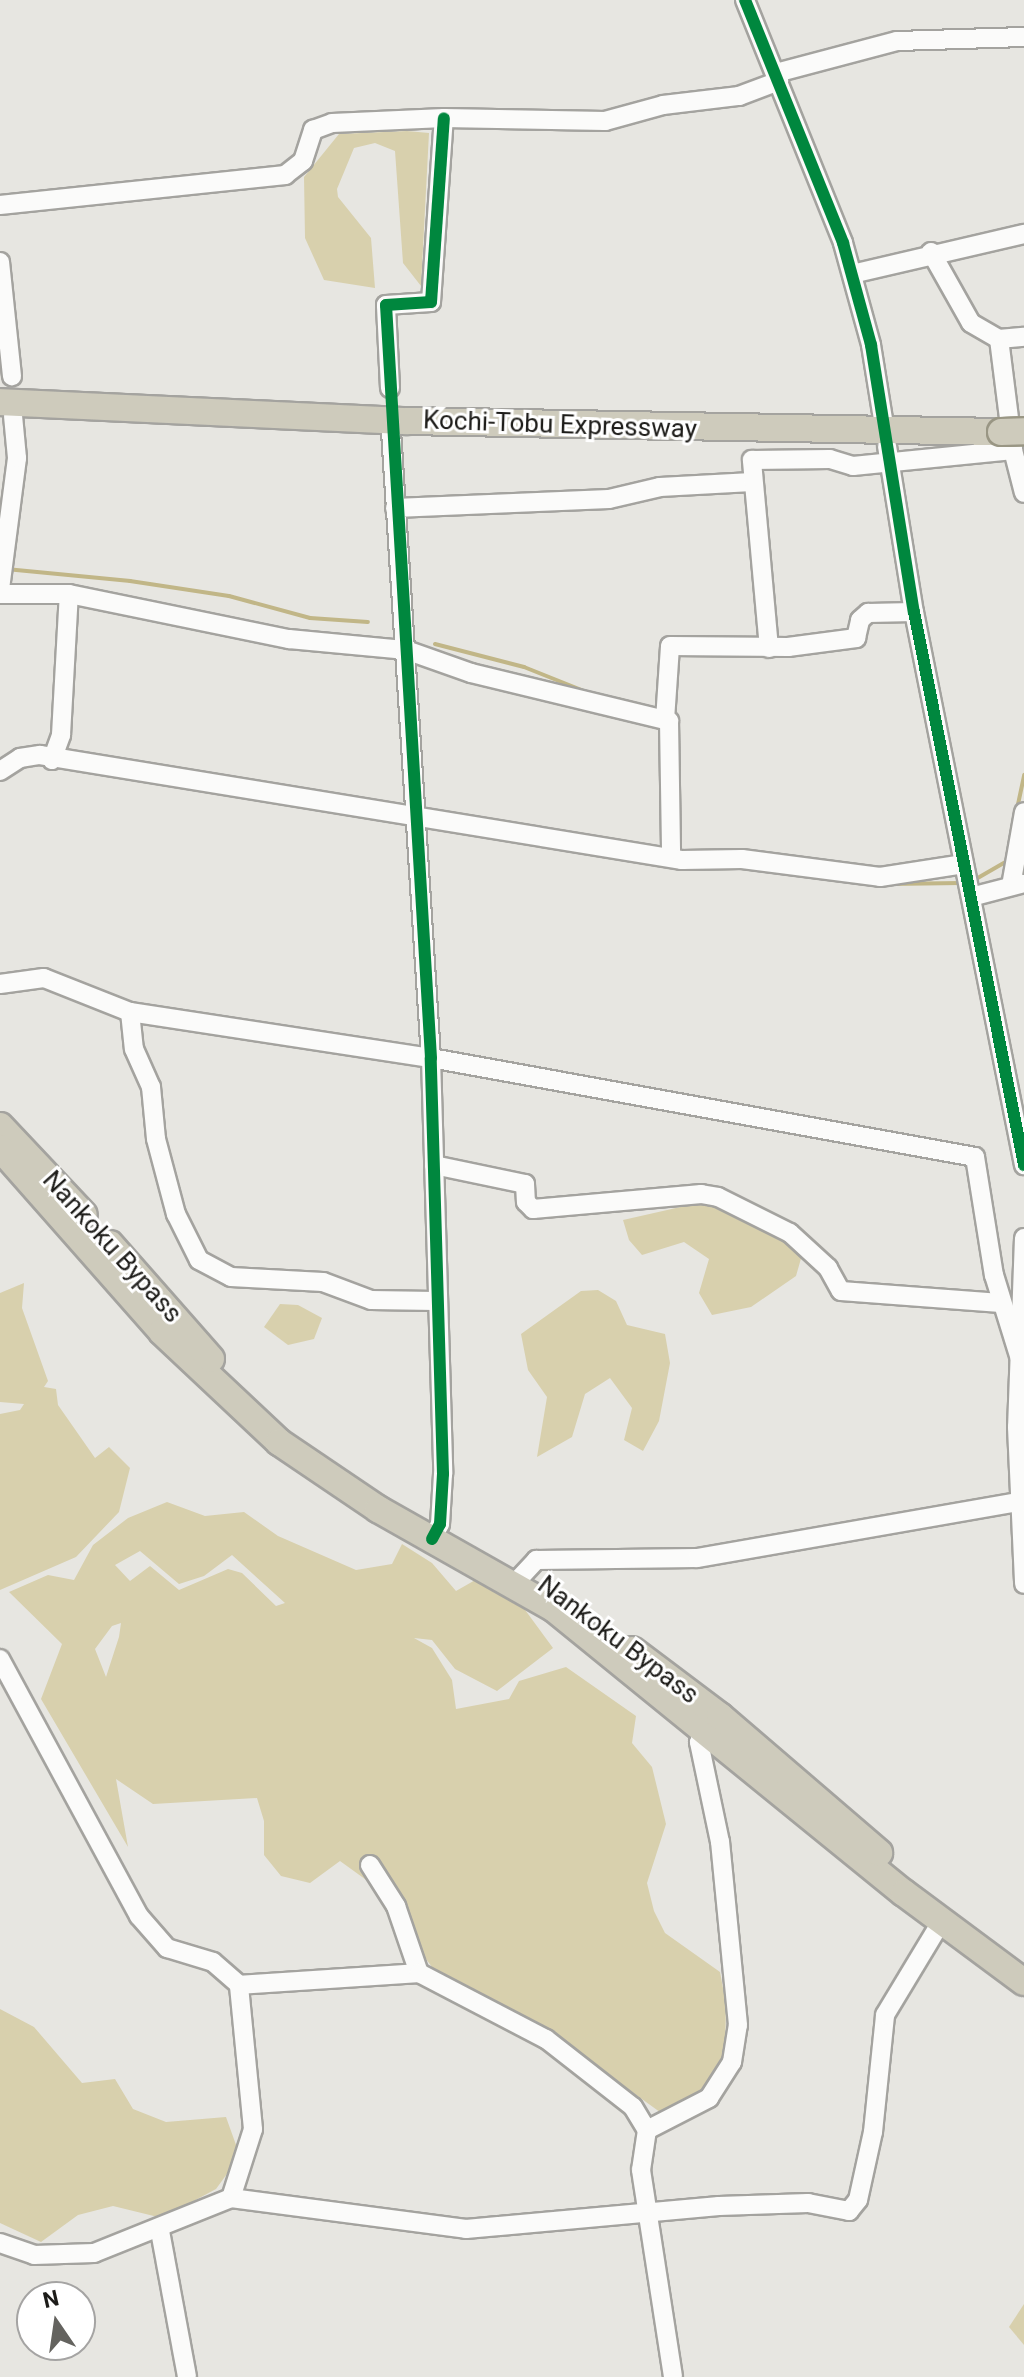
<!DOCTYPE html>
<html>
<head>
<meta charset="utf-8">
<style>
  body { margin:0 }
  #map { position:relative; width:1024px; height:2377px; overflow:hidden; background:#e7e6e1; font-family:Roboto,sans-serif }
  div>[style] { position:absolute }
  .green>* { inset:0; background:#d8d0ad }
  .stream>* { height:4px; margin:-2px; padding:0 2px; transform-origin:2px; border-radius:2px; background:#c1b687 }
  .roads { filter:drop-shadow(2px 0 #a4a39f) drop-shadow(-2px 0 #a4a39f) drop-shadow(0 2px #a4a39f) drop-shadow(0 -2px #a4a39f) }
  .minor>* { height:18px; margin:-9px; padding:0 9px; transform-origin:9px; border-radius:9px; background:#fbfbfa }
  .highway>* { height:26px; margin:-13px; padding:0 13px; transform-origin:13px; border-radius:13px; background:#cecbbc }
  .bridges { filter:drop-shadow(2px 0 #999684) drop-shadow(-2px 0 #999684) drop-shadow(0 2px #999684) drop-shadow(0 -2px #999684) }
  .highway-bridge>* { height:26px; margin:-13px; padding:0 13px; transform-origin:13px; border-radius:13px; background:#cecbbc }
  .cycleway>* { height:12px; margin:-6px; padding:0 6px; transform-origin:6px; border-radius:6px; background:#00873e }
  span { translate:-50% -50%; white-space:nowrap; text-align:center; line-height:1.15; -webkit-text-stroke:6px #fff; paint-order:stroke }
  .street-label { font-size:26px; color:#1d1c19 }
  .north { position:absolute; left:16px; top:2281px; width:80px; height:80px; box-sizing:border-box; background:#fff; border:2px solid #a5a4a3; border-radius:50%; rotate:347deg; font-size:22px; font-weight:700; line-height:32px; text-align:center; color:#1d1c19 }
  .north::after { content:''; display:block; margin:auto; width:28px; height:36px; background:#64635f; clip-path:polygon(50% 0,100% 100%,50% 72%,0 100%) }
</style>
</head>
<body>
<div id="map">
  <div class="green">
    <i style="clip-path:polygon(407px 131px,429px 133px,421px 286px,403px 263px,395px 151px,375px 143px,354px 148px,337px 189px,338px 197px,371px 238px,375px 288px,324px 280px,305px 238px,304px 177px,339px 134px)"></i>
    <i style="clip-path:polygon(707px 1201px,786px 1238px,802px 1255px,796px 1276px,751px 1307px,712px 1315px,699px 1293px,709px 1259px,684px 1242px,642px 1255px,629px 1240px,623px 1220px)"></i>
    <i style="clip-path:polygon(24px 1283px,22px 1308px,48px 1381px,44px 1387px,56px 1389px,58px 1405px,95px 1458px,109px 1447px,130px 1468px,119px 1512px,76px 1557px,0 1590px,0 1414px,20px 1410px,24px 1404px,0 1402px,0 1293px)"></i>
    <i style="clip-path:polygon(598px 1290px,616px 1301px,627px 1325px,665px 1334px,670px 1363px,659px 1421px,643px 1451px,624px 1440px,632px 1408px,610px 1378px,585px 1394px,572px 1437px,537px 1457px,547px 1397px,528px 1370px,521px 1334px,581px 1291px)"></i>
    <i style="clip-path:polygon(280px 1304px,298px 1305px,322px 1318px,314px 1339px,288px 1345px,264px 1327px)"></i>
    <i style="clip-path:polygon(evenodd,167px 1502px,205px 1516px,244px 1512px,278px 1536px,356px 1570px,392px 1564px,402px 1544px,432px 1563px,456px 1591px,477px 1579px,520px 1603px,553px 1648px,497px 1691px,455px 1669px,432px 1640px,414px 1638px,432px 1648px,452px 1680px,456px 1709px,509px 1699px,519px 1681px,566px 1667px,636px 1716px,632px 1743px,652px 1767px,666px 1824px,647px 1883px,654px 1911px,665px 1933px,720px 1972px,726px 2004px,725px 2058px,701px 2096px,664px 2115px,534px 2021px,440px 1978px,415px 1944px,405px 1908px,340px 1861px,310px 1883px,281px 1876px,264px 1855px,264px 1821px,257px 1798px,153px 1804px,116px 1779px,128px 1847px,41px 1699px,62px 1644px,9px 1592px,48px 1575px,74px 1580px,93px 1545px,128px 1518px,167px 1502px,140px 1551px,179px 1584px,204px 1576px,232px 1555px,285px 1603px,276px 1606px,242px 1573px,228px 1569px,179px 1590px,150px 1566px,130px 1581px,115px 1565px,140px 1551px,167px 1502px,121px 1623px,119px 1637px,106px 1677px,95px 1649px,112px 1626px,121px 1623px)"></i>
    <i style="clip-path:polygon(0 2009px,34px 2027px,82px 2083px,115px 2079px,133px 2109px,166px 2122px,226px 2117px,240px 2156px,216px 2189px,162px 2218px,113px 2206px,78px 2215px,41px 2242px,0 2223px)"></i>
    <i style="clip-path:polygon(1024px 2304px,1024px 2345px,1009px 2327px)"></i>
  </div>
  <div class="stream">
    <i style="left:6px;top:569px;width:125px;rotate:5.5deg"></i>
    <i style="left:130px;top:581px;width:100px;rotate:8.6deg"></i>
    <i style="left:229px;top:596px;width:84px;rotate:15.2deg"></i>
    <i style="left:310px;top:618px;width:58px;rotate:3.9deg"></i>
    <i style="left:435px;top:644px;width:92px;rotate:14.5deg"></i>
    <i style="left:524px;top:667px;width:70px;rotate:21.8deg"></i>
    <i style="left:617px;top:699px;width:42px;rotate:15deg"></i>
    <i style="left:1017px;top:809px;width:35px;rotate:-78deg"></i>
    <i style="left:976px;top:879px;width:36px;rotate:-30deg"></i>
    <i style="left:888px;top:884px;width:73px;rotate:-0.8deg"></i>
  </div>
  <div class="roads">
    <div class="minor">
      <i style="left:745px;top:0;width:262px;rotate:68deg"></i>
      <i style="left:843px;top:243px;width:106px;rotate:74.6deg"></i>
      <i style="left:871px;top:345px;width:75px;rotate:80.8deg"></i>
      <i style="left:776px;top:73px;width:125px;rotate:-14.8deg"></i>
      <i style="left:897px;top:41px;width:127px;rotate:-1.8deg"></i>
      <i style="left:0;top:205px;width:287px;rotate:-6deg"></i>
      <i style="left:285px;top:175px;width:23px;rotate:-38deg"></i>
      <i style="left:303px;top:161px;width:33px;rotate:-72deg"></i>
      <i style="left:313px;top:130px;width:20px;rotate:-20deg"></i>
      <i style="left:332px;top:123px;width:112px;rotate:-2.6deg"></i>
      <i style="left:444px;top:118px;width:161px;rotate:1.1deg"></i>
      <i style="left:605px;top:121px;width:60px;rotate:-15.4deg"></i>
      <i style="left:663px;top:105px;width:77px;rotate:-6.8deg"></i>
      <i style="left:739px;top:96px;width:43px;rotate:-20.6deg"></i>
      <i style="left:931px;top:252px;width:81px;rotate:60.6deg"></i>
      <i style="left:971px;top:323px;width:32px;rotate:30deg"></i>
      <i style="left:999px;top:339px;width:25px;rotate:-5deg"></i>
      <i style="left:0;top:262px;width:115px;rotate:84deg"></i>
      <i style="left:852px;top:274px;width:177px;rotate:-13.1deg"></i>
      <i style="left:999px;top:339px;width:112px;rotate:82.8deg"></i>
      <i style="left:1013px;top:450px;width:44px;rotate:75.7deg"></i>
      <i style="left:390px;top:388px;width:83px;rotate:-92.8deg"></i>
      <i style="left:386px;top:305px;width:45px;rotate:-3.8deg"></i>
      <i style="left:431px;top:302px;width:184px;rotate:-86deg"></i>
      <i style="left:391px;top:431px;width:628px;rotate:86.35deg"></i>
      <i style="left:431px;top:1058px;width:416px;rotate:88.3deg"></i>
      <i style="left:443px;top:1474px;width:50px;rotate:93.4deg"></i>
      <i style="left:440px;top:1524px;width:17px;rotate:118deg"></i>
      <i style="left:887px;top:446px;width:168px;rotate:80.8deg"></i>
      <i style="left:914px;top:612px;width:564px;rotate:78.75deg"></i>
      <i style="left:395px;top:508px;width:214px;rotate:-2.4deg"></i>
      <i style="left:609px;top:499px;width:52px;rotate:-13.2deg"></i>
      <i style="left:660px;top:487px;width:92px;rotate:-3.1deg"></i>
      <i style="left:0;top:589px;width:132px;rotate:-82.6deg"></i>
      <i style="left:17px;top:458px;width:42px;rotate:-95.4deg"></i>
      <i style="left:0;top:594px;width:69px"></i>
      <i style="left:69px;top:594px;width:225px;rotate:11.6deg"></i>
      <i style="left:289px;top:639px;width:118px;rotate:5.4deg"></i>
      <i style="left:406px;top:650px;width:69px;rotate:19.5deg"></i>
      <i style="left:471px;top:673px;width:204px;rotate:13.6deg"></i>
      <i style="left:669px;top:721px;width:134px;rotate:89.1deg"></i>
      <i style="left:769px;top:648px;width:189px;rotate:-95.2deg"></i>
      <i style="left:752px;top:460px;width:78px;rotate:-0.7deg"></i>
      <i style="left:830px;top:459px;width:24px;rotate:17deg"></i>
      <i style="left:853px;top:466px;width:161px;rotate:-5.7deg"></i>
      <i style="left:665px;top:720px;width:74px;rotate:-86.1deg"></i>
      <i style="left:670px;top:646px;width:118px;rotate:0.5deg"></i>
      <i style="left:788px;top:647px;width:69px;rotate:-7.5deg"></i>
      <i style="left:856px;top:638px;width:18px;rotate:-77deg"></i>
      <i style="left:860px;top:620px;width:11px;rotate:-41deg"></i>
      <i style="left:868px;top:613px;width:46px;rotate:-1.2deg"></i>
      <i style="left:52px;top:760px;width:27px;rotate:-70deg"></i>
      <i style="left:61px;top:735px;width:141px;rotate:-86.8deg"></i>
      <i style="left:0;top:771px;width:24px;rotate:-33deg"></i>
      <i style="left:20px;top:758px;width:20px;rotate:-9deg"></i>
      <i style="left:40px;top:755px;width:651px;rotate:9.29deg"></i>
      <i style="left:682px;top:860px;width:60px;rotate:-1deg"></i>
      <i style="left:742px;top:859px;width:139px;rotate:7.4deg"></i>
      <i style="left:880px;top:877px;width:85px;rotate:-8.8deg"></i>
      <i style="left:1011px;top:886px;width:75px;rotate:-80deg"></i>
      <i style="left:971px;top:897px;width:52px;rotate:-14.6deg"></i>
      <i style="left:0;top:984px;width:44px;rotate:-7.8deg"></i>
      <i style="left:44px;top:978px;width:92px;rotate:21.6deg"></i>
      <i style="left:130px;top:1012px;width:304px;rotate:8.7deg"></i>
      <i style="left:431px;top:1058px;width:553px;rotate:10.31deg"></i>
      <i style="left:975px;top:1157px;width:120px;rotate:80.9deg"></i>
      <i style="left:994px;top:1275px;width:88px;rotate:72.8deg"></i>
      <i style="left:130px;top:1012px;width:37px;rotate:84deg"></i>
      <i style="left:134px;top:1049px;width:42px;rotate:65.9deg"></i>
      <i style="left:151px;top:1087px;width:52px;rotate:84.5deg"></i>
      <i style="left:156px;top:1139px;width:78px;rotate:75.1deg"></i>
      <i style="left:176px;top:1214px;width:51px;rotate:63.4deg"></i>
      <i style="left:199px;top:1260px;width:36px;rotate:28deg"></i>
      <i style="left:231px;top:1277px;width:92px;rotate:3.1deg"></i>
      <i style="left:323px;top:1282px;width:51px;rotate:20.6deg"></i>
      <i style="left:371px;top:1300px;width:64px;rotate:0.9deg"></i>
      <i style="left:434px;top:1165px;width:93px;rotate:11.8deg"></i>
      <i style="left:525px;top:1184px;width:18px;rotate:87deg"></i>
      <i style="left:526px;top:1202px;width:10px;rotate:45deg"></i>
      <i style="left:533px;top:1209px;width:169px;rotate:-5.1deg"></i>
      <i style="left:701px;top:1194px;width:17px;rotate:10deg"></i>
      <i style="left:718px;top:1197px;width:80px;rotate:26.6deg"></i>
      <i style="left:790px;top:1233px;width:52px;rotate:42.6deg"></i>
      <i style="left:828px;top:1268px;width:26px;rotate:61deg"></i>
      <i style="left:841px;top:1291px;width:160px;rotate:4.3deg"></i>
      <i style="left:1024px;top:1238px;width:189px;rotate:92.1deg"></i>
      <i style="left:1017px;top:1427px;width:157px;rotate:87.4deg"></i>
      <i style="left:514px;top:1584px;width:33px;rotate:-47deg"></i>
      <i style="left:536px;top:1560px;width:161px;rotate:-0.7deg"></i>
      <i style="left:697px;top:1558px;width:332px;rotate:-9.9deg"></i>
      <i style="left:0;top:1659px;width:292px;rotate:61.6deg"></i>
      <i style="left:139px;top:1916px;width:43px;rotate:48.8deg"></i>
      <i style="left:167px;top:1948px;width:48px;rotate:16.9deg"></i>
      <i style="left:213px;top:1962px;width:35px;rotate:41deg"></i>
      <i style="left:239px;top:1985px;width:180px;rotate:-3.8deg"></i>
      <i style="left:370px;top:1865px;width:49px;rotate:57.6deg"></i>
      <i style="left:396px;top:1906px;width:71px;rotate:71.1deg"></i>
      <i style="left:419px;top:1973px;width:143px;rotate:27.5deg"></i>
      <i style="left:546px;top:2039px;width:110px;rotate:38deg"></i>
      <i style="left:633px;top:2107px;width:27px;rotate:59deg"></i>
      <i style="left:647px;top:2130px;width:40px;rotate:98.5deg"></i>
      <i style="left:641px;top:2170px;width:209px;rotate:81.2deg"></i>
      <i style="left:647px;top:2130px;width:70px;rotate:-27.3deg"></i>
      <i style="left:709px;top:2098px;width:43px;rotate:-57.4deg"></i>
      <i style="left:732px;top:2062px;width:37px;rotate:-81deg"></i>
      <i style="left:738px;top:2025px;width:184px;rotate:-95.6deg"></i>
      <i style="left:720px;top:1842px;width:102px;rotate:-101.9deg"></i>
      <i style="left:699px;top:1742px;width:23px;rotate:-56deg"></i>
      <i style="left:231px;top:2198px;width:72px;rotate:-72.3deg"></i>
      <i style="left:253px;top:2129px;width:145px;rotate:-95.6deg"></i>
      <i style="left:160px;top:2231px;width:148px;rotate:79.5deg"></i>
      <i style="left:0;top:2243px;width:36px;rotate:19deg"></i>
      <i style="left:34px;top:2255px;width:60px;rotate:-1.9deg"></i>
      <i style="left:94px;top:2253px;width:148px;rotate:-21.9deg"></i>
      <i style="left:231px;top:2198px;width:237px;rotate:7.5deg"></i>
      <i style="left:466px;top:2229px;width:254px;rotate:-5.2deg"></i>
      <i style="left:719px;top:2206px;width:89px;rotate:-1.9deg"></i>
      <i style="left:808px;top:2203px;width:42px;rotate:11deg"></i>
      <i style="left:849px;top:2211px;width:14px;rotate:-51deg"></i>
      <i style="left:858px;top:2200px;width:70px;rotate:-77.6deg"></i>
      <i style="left:873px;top:2132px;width:118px;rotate:-84.1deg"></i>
      <i style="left:885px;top:2015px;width:112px;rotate:-58.9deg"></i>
    </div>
    <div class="highway">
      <i style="left:0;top:402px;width:406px;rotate:2.7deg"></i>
      <i style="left:406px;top:421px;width:595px;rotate:1.06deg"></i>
      <i style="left:0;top:1126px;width:122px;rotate:46.7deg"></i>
      <i style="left:0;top:1148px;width:245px;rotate:48.6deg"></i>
      <i style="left:162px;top:1332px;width:161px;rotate:43.2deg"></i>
      <i style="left:279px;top:1442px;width:120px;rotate:34.1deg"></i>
      <i style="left:378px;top:1509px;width:201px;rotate:29.5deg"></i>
      <i style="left:553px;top:1608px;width:452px;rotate:39.1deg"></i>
      <i style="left:904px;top:1893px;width:149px;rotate:36.6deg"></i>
      <i style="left:110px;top:1244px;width:153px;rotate:48.7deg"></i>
      <i style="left:632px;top:1650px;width:110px;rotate:36.9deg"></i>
      <i style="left:720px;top:1716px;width:210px;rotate:40.7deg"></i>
    </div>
  </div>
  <div class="bridges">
    <div class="highway-bridge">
      <i style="left:1001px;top:432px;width:23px;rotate:-2deg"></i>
    </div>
  </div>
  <div class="cycleway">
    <i style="left:745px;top:0;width:262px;rotate:68deg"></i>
    <i style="left:843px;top:243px;width:106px;rotate:74.6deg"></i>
    <i style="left:871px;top:345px;width:270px;rotate:80.9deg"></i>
    <i style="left:914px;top:612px;width:564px;rotate:78.75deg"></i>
    <i style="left:432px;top:1539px;width:17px;rotate:-62deg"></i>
    <i style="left:440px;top:1524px;width:50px;rotate:-86.6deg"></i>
    <i style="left:443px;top:1474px;width:416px;rotate:-91.7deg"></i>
    <i style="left:431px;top:1058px;width:754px;rotate:-93.42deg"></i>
    <i style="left:386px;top:305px;width:45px;rotate:-3.8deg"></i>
    <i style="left:431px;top:302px;width:184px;rotate:-86deg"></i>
  </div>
  <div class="street-label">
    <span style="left:560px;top:425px;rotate:2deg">Kochi-Tobu Expressway</span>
    <span style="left:112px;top:1247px;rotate:48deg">Nankoku Bypass</span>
    <span style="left:618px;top:1640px;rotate:37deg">Nankoku Bypass</span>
  </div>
  <div class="north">N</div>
</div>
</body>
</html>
